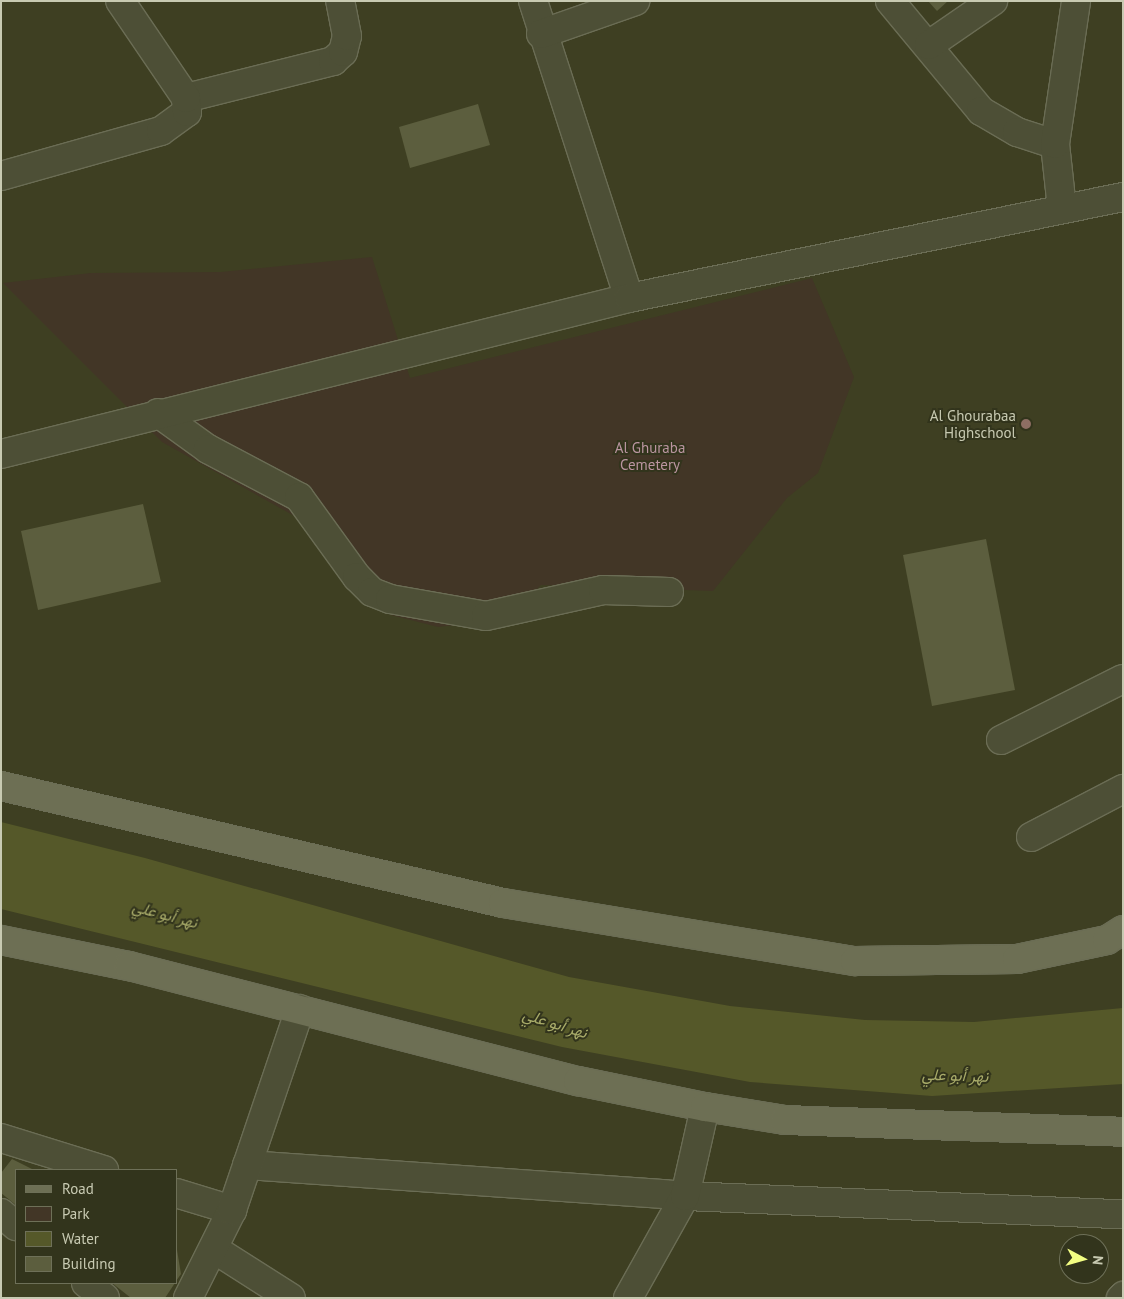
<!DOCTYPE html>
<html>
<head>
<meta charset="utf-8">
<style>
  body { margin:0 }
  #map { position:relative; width:1124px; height:1299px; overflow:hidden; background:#3e3f22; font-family:"PT Sans",Vazirmatn,sans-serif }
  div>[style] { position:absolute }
  .green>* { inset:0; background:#423626 }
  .water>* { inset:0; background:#555829 }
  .building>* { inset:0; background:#5c5e3e }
  .roads { filter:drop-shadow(1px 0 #6b6d55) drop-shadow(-1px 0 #6b6d55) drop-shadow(0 1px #6b6d55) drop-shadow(0 -1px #6b6d55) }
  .minor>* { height:28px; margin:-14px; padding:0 14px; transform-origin:14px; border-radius:14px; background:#4d4f36 }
  .major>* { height:28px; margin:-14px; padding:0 14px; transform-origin:14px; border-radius:14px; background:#6d6f54 }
  .dots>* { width:14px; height:14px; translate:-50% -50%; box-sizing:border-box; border:2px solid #32341c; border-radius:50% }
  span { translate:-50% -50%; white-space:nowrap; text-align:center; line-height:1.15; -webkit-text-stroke:4px #32341c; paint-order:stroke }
  .poi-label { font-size:15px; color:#c8cab2 }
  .right { translate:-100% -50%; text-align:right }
  .park-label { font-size:15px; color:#ba95a0 }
  .water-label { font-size:16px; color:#a8ab69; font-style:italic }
  .frame { position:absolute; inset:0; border:2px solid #c8cab2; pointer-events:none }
  .legend { position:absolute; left:15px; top:1169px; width:162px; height:115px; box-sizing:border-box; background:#32341c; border:1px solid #6e7058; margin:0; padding:6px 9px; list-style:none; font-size:15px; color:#c8cab2 }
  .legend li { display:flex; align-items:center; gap:10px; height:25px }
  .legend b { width:25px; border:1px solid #6e7058 }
  .north { position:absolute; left:1059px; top:1234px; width:50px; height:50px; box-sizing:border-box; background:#32341c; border:1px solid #6e7058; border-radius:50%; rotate:96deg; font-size:14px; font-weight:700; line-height:20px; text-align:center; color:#c8cab2 }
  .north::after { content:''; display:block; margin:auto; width:18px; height:22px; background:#f3fe83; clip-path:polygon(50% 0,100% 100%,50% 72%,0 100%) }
</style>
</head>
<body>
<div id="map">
  <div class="green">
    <i style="clip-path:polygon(372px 257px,410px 378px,812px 278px,854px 377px,818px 473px,787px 498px,713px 591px,541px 585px,508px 619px,438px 627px,391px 615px,369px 604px,314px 527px,162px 442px,3px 283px,91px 273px,221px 272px)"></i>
  </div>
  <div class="water">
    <i style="clip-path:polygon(1px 822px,145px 858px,569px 977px,730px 1006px,865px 1020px,974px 1022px,1123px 1008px,1123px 1084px,932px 1096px,750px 1082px,562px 1047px,1px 909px)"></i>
  </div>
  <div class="building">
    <i style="clip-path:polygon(928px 1px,948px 1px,937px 11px)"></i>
    <i style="clip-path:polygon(478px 104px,490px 145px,410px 168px,399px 127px)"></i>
    <i style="clip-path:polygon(143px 504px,161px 582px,38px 610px,21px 531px)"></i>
    <i style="clip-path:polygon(986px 539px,1015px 690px,932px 706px,903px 555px)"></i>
    <i style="clip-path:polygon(12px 1159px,34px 1170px,16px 1170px,16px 1205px,1px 1193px,1px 1173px)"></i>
    <i style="clip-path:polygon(176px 1244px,181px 1274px,176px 1281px)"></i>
    <i style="clip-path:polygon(112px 1283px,175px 1283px,165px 1298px,131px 1298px)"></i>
  </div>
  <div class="roads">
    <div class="minor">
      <i style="left:533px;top:1px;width:312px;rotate:72.1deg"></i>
      <i style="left:890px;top:1px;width:143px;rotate:50.4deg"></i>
      <i style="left:981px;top:111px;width:42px;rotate:30.3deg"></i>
      <i style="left:1017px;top:132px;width:40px;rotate:18deg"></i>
      <i style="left:1055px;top:144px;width:64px;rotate:83.8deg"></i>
      <i style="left:541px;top:34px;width:100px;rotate:-19.3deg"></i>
      <i style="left:929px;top:45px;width:78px;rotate:-34.5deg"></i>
      <i style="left:186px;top:98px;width:152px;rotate:-14.1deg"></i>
      <i style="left:333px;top:61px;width:13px;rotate:-42deg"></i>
      <i style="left:343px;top:52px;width:16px;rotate:-76deg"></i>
      <i style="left:347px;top:36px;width:36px;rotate:-101deg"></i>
      <i style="left:1055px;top:144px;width:145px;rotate:-81.6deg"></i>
      <i style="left:1px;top:176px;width:166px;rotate:-15.7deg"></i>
      <i style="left:161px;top:131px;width:32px;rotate:-36deg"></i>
      <i style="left:187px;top:112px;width:14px;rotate:-94deg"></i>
      <i style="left:186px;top:98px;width:117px;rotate:-124.2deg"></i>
      <i style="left:158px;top:413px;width:62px;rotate:35.8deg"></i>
      <i style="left:208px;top:449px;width:103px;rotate:27.8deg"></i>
      <i style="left:299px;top:497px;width:99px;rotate:54.1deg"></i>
      <i style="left:357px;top:577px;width:21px;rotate:45deg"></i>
      <i style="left:372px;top:592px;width:19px;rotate:21deg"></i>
      <i style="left:390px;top:599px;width:97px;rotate:10deg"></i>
      <i style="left:486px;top:616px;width:120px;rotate:-12.5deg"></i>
      <i style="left:603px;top:590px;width:66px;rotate:1.7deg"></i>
      <i style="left:1px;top:454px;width:647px;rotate:-13.95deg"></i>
      <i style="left:629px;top:298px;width:504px;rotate:-11.56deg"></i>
      <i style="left:1001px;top:740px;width:136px;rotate:-26.6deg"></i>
      <i style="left:1031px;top:837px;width:104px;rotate:-27.6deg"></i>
      <i style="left:1px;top:1138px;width:108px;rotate:17.3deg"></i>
      <i style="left:247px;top:1165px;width:439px;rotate:4deg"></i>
      <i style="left:685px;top:1196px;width:438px;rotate:2.4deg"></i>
      <i style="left:176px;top:1193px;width:59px;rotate:16.9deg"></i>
      <i style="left:1px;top:1213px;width:20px;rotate:41deg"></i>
      <i style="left:214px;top:1249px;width:91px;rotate:32.5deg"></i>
      <i style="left:86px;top:1283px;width:24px;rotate:38deg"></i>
      <i style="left:188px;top:1298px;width:98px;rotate:-63.4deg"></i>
      <i style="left:232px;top:1210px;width:212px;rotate:-71.3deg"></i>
      <i style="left:628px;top:1298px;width:117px;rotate:-60.8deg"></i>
      <i style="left:685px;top:1196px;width:91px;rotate:-77.3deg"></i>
      <i style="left:1121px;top:1298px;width:3px;rotate:-45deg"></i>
    </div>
    <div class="major">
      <i style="left:1px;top:786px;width:515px;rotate:13.12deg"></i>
      <i style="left:503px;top:903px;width:357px;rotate:9.4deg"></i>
      <i style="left:855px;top:961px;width:162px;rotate:-0.7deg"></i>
      <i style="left:1017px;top:959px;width:92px;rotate:-11.9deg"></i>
      <i style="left:1107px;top:940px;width:19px;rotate:-32deg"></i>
      <i style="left:1px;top:940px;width:131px;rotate:11.5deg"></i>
      <i style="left:129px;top:966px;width:463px;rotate:14.4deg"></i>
      <i style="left:578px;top:1081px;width:130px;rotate:11.6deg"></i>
      <i style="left:705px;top:1107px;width:81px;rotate:9.2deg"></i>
      <i style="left:785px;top:1120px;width:338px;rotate:2deg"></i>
    </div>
  </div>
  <div class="dots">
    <i style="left:1026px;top:424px;background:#8d6e63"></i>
  </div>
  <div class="poi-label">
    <span class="right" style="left:1016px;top:424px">Al Ghourabaa<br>Highschool</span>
  </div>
  <div class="park-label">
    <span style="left:650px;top:456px">Al Ghuraba<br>Cemetery</span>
  </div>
  <div class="water-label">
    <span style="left:165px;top:914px;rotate:15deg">نهر أبو علي</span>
    <span style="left:555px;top:1023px;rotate:17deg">نهر أبو علي</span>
    <span style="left:955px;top:1075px;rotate:2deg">نهر أبو علي</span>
  </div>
  <div class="frame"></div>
  <ul class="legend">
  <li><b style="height:6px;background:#6d6f54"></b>Road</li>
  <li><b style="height:14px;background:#423626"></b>Park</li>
  <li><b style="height:14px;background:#555829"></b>Water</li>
  <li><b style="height:14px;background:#5c5e3e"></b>Building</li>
  </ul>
  <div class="north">N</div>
</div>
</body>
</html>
